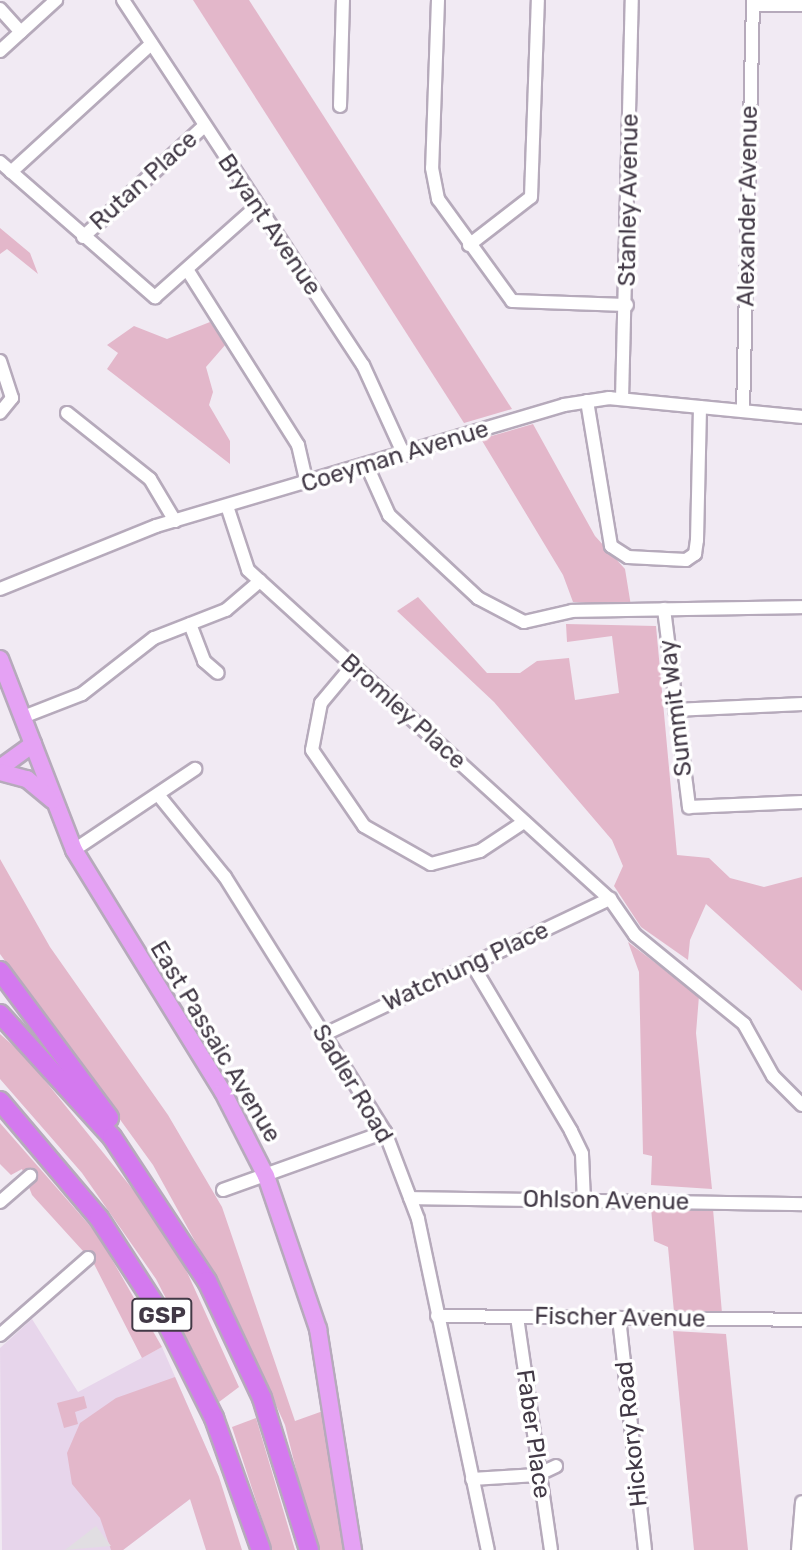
<!DOCTYPE html>
<html>
<head>
<meta charset="utf-8">
<style>
  body { margin:0 }
  #map { position:relative; width:802px; height:1550px; overflow:hidden; background:#f1eaf3; font-family:Rubik,sans-serif }
  div>[style] { position:absolute }
  .education>* { inset:0; background:#e7d5eb }
  .green>* { inset:0; background:#e3b7ca }
  .parking>* { inset:0; background:#e1dee2 }
  .roads { filter:drop-shadow(2px 0 #b6aabb) drop-shadow(-2px 0 #b6aabb) drop-shadow(0 2px #b6aabb) drop-shadow(0 -2px #b6aabb) }
  .minor>* { height:12px; margin:-6px; padding:0 6px; transform-origin:6px; border-radius:6px; background:#fff }
  .major>* { height:16px; margin:-8px; padding:0 8px; transform-origin:8px; border-radius:8px; background:#e5a2f4 }
  .highway>* { height:18px; margin:-9px; padding:0 9px; transform-origin:9px; border-radius:9px; background:#d479ef }
  span { translate:-50% -50%; white-space:nowrap; text-align:center; line-height:1.15; -webkit-text-stroke:7px #fff; paint-order:stroke }
  .shield-label span { padding:2px 5px; background:#fff; border:2px solid; border-radius:5px; -webkit-text-stroke-width:0 }
  .shield-label { font-size:23px; color:#423946; font-weight:700 }
  .street-label { font-size:24px; color:#423946 }
</style>
</head>
<body>
<div id="map">
  <div class="education">
    <i style="clip-path:polygon(32px 1319px,78px 1392px,162px 1347px,219px 1477px,123px 1550px,2px 1550px,0 1348px)"></i>
  </div>
  <div class="green">
    <i style="clip-path:polygon(193px 0,249px 0,512px 409px,464px 423px)"></i>
    <i style="clip-path:polygon(0 228px,30px 253px,38px 274px,7px 249px,0 254px)"></i>
    <i style="clip-path:polygon(210px 322px,226px 344px,206px 367px,213px 392px,209px 405px,230px 441px,230px 464px,107px 369px,118px 353px,107px 345px,134px 326px,167px 339px)"></i>
    <i style="clip-path:polygon(533px 424px,595px 536px,625px 569px,631px 606px,573px 602px,563px 575px,481px 439px)"></i>
    <i style="clip-path:polygon(418px 597px,487px 673px,520px 673px,537px 661px,569px 658px,575px 700px,619px 693px,612px 636px,567px 642px,566px 624px,656px 626px,677px 855px,709px 858px,730px 878px,764px 887px,802px 877px,802px 991px,706px 904px,690px 940px,688px 960px,641px 927px,614px 886px,623px 866px,612px 840px,494px 702px,397px 611px)"></i>
    <i style="clip-path:polygon(0 859px,50px 947px,168px 1115px,222px 1207px,295px 1421px,323px 1411px,345px 1550px,316px 1550px,285px 1425px,234px 1312px,153px 1165px,0 954px)"></i>
    <i style="clip-path:polygon(628px 942px,699px 996px,696px 1033px,712px 1189px,651px 1185px,652px 1156px,643px 1154px,639px 972px)"></i>
    <i style="clip-path:polygon(0 1034px,26px 1057px,143px 1202px,182px 1261px,239px 1387px,219px 1402px,156px 1279px,82px 1173px,0 1079px)"></i>
    <i style="clip-path:polygon(0 1123px,98px 1235px,162px 1347px,142px 1358px,93px 1262px,32px 1195px,22px 1169px,11px 1175px,0 1164px)"></i>
    <i style="clip-path:polygon(651px 1208px,713px 1209px,722px 1313px,674px 1312px,668px 1247px,654px 1241px)"></i>
    <i style="clip-path:polygon(673px 1331px,726px 1334px,748px 1550px,694px 1550px)"></i>
    <i style="clip-path:polygon(175px 1377px,219px 1477px,242px 1550px,206px 1550px,190px 1499px,123px 1550px,111px 1550px,100px 1518px,72px 1484px,67px 1453px,80px 1423px,116px 1398px)"></i>
    <i style="clip-path:polygon(84px 1396px,87px 1408px,75px 1412px,78px 1424px,64px 1428px,57px 1403px)"></i>
    <i style="clip-path:polygon(256px 1418px,295px 1550px,272px 1550px,232px 1427px)"></i>
  </div>
  <div class="parking">
    <i style="clip-path:polygon(96px 1526px,111px 1546px,65px 1550px)"></i>
  </div>
  <div class="roads">
    <div class="minor">
      <i style="left:123px;top:0;width:437px;rotate:56.7deg"></i>
      <i style="left:363px;top:365px;width:99px;rotate:65.5deg"></i>
      <i style="left:438px;top:0;width:168px;rotate:92deg"></i>
      <i style="left:432px;top:168px;width:32px;rotate:79deg"></i>
      <i style="left:438px;top:199px;width:126px;rotate:54deg"></i>
      <i style="left:512px;top:301px;width:115px;rotate:2deg"></i>
      <i style="left:753px;top:5px;width:49px"></i>
      <i style="left:0;top:9px;width:31px;rotate:48deg"></i>
      <i style="left:0;top:51px;width:76px;rotate:-42.3deg"></i>
      <i style="left:340px;top:106px;width:106px;rotate:-88.4deg"></i>
      <i style="left:0;top:162px;width:206px;rotate:41.1deg"></i>
      <i style="left:155px;top:297px;width:135px;rotate:-41.7deg"></i>
      <i style="left:11px;top:172px;width:190px;rotate:-42.4deg"></i>
      <i style="left:83px;top:237px;width:164px;rotate:-42.5deg"></i>
      <i style="left:469px;top:245px;width:78px;rotate:-37.7deg"></i>
      <i style="left:531px;top:197px;width:197px;rotate:-88deg"></i>
      <i style="left:188px;top:271px;width:206px;rotate:57.7deg"></i>
      <i style="left:298px;top:445px;width:39px;rotate:77deg"></i>
      <i style="left:0;top:361px;width:39px;rotate:72deg"></i>
      <i style="left:12px;top:398px;width:19px;rotate:129deg"></i>
      <i style="left:622px;top:399px;width:399px;rotate:-88.6deg"></i>
      <i style="left:587px;top:401px;width:147px;rotate:80.6deg"></i>
      <i style="left:611px;top:546px;width:20px;rotate:33deg"></i>
      <i style="left:628px;top:557px;width:58px;rotate:3deg"></i>
      <i style="left:686px;top:560px;width:11px;rotate:-34deg"></i>
      <i style="left:695px;top:554px;width:14px;rotate:-82deg"></i>
      <i style="left:697px;top:540px;width:133px;rotate:-88.7deg"></i>
      <i style="left:743px;top:411px;width:411px;rotate:-88.6deg"></i>
      <i style="left:67px;top:413px;width:106px;rotate:38.5deg"></i>
      <i style="left:150px;top:479px;width:49px;rotate:59.2deg"></i>
      <i style="left:367px;top:466px;width:54px;rotate:65.8deg"></i>
      <i style="left:389px;top:515px;width:122px;rotate:43deg"></i>
      <i style="left:478px;top:598px;width:52px;rotate:27.6deg"></i>
      <i style="left:524px;top:622px;width:49px;rotate:-12.9deg"></i>
      <i style="left:572px;top:611px;width:230px;rotate:-1deg"></i>
      <i style="left:227px;top:506px;width:67px;rotate:71.8deg"></i>
      <i style="left:248px;top:570px;width:489px;rotate:42.3deg"></i>
      <i style="left:610px;top:899px;width:44px;rotate:55.2deg"></i>
      <i style="left:635px;top:935px;width:141px;rotate:39.2deg"></i>
      <i style="left:744px;top:1024px;width:60px;rotate:60.9deg"></i>
      <i style="left:773px;top:1076px;width:41px;rotate:45deg"></i>
      <i style="left:0;top:589px;width:168px;rotate:-22deg"></i>
      <i style="left:156px;top:526px;width:426px;rotate:-16.5deg"></i>
      <i style="left:564px;top:405px;width:46px;rotate:-8.8deg"></i>
      <i style="left:609px;top:398px;width:194px;rotate:5.6deg"></i>
      <i style="left:664px;top:609px;width:200px;rotate:82.8deg"></i>
      <i style="left:689px;top:807px;width:113px;rotate:-2.5deg"></i>
      <i style="left:190px;top:624px;width:40px;rotate:69deg"></i>
      <i style="left:204px;top:661px;width:18px;rotate:41deg"></i>
      <i style="left:352px;top:666px;width:48px;rotate:130deg"></i>
      <i style="left:321px;top:703px;width:48px;rotate:100.8deg"></i>
      <i style="left:312px;top:750px;width:92px;rotate:55.6deg"></i>
      <i style="left:364px;top:826px;width:77px;rotate:29.6deg"></i>
      <i style="left:431px;top:864px;width:51px;rotate:-14.9deg"></i>
      <i style="left:480px;top:851px;width:53px;rotate:-33.4deg"></i>
      <i style="left:675px;top:710px;width:127px;rotate:-2.7deg"></i>
      <i style="left:23px;top:717px;width:63px;rotate:-21.3deg"></i>
      <i style="left:82px;top:694px;width:91px;rotate:-37.9deg"></i>
      <i style="left:154px;top:638px;width:77px;rotate:-21.3deg"></i>
      <i style="left:226px;top:610px;width:45px;rotate:-40.5deg"></i>
      <i style="left:160px;top:797px;width:103px;rotate:50.9deg"></i>
      <i style="left:225px;top:877px;width:301px;rotate:57.9deg"></i>
      <i style="left:385px;top:1132px;width:93px;rotate:69.2deg"></i>
      <i style="left:418px;top:1219px;width:338px;rotate:78.1deg"></i>
      <i style="left:74px;top:850px;width:146px;rotate:-33.8deg"></i>
      <i style="left:472px;top:964px;width:194px;rotate:59.3deg"></i>
      <i style="left:571px;top:1131px;width:25px;rotate:64deg"></i>
      <i style="left:582px;top:1154px;width:47px;rotate:87.6deg"></i>
      <i style="left:323px;top:1035px;width:318px;rotate:-25.4deg"></i>
      <i style="left:223px;top:1190px;width:172px;rotate:-19.7deg"></i>
      <i style="left:410px;top:1198px;width:392px;rotate:0.9deg"></i>
      <i style="left:0;top:1202px;width:40px;rotate:-41deg"></i>
      <i style="left:437px;top:1316px;width:365px;rotate:0.6deg"></i>
      <i style="left:517px;top:1317px;width:235px;rotate:81.7deg"></i>
      <i style="left:619px;top:1318px;width:233px;rotate:83.6deg"></i>
      <i style="left:0;top:1335px;width:117px;rotate:-41.2deg"></i>
      <i style="left:472px;top:1479px;width:65px;rotate:-3.5deg"></i>
      <i style="left:537px;top:1475px;width:21px;rotate:-25deg"></i>
      <i style="left:798px;top:1550px;width:48px;rotate:-85.2deg"></i>
    </div>
    <div class="major">
      <i style="left:0;top:659px;width:205px;rotate:68.8deg"></i>
      <i style="left:74px;top:850px;width:284px;rotate:58.4deg"></i>
      <i style="left:223px;top:1092px;width:94px;rotate:62.9deg"></i>
      <i style="left:266px;top:1176px;width:162px;rotate:71.2deg"></i>
      <i style="left:318px;top:1329px;width:224px;rotate:81deg"></i>
      <i style="left:0;top:768px;width:41px;rotate:-36deg"></i>
      <i style="left:0;top:772px;width:28px;rotate:15deg"></i>
      <i style="left:27px;top:779px;width:33px;rotate:40deg"></i>
    </div>
    <div class="highway">
      <i style="left:0;top:971px;width:183px;rotate:53.4deg"></i>
      <i style="left:0;top:1014px;width:166px;rotate:47.7deg"></i>
      <i style="left:112px;top:1137px;width:173px;rotate:56.6deg"></i>
      <i style="left:207px;top:1281px;width:129px;rotate:64.8deg"></i>
      <i style="left:262px;top:1398px;width:159px;rotate:72.8deg"></i>
      <i style="left:0;top:1101px;width:153px;rotate:49.8deg"></i>
      <i style="left:99px;top:1218px;width:121px;rotate:57.1deg"></i>
      <i style="left:165px;top:1320px;width:110px;rotate:63.4deg"></i>
      <i style="left:214px;top:1418px;width:140px;rotate:70.4deg"></i>
    </div>
  </div>
  <div class="shield-label">
    <span style="left:162px;top:1315px">GSP</span>
  </div>
  <div class="street-label">
    <span style="left:144px;top:181px;rotate:-42deg">Rutan Place</span>
    <span style="left:629px;top:200px;rotate:-89deg">Stanley Avenue</span>
    <span style="left:748px;top:206px;rotate:-89deg">Alexander Avenue</span>
    <span style="left:269px;top:225px;rotate:56deg">Bryant Avenue</span>
    <span style="left:395px;top:457px;rotate:-17deg">Coeyman Avenue</span>
    <span style="left:676px;top:708px;rotate:-97deg">Summit Way</span>
    <span style="left:403px;top:712px;rotate:42deg">Bromley Place</span>
    <span style="left:466px;top:967px;rotate:-25deg">Watchung Place</span>
    <span style="left:215px;top:1042px;rotate:59deg">East Passaic Avenue</span>
    <span style="left:352px;top:1084px;rotate:59deg">Sadler Road</span>
    <span style="left:606px;top:1201px;rotate:1deg">Ohlson Avenue</span>
    <span style="left:620px;top:1318px;rotate:1deg">Fischer Avenue</span>
    <span style="left:533px;top:1434px;rotate:82deg">Faber Place</span>
    <span style="left:632px;top:1434px;rotate:-96deg">Hickory Road</span>
  </div>
</div>
</body>
</html>
